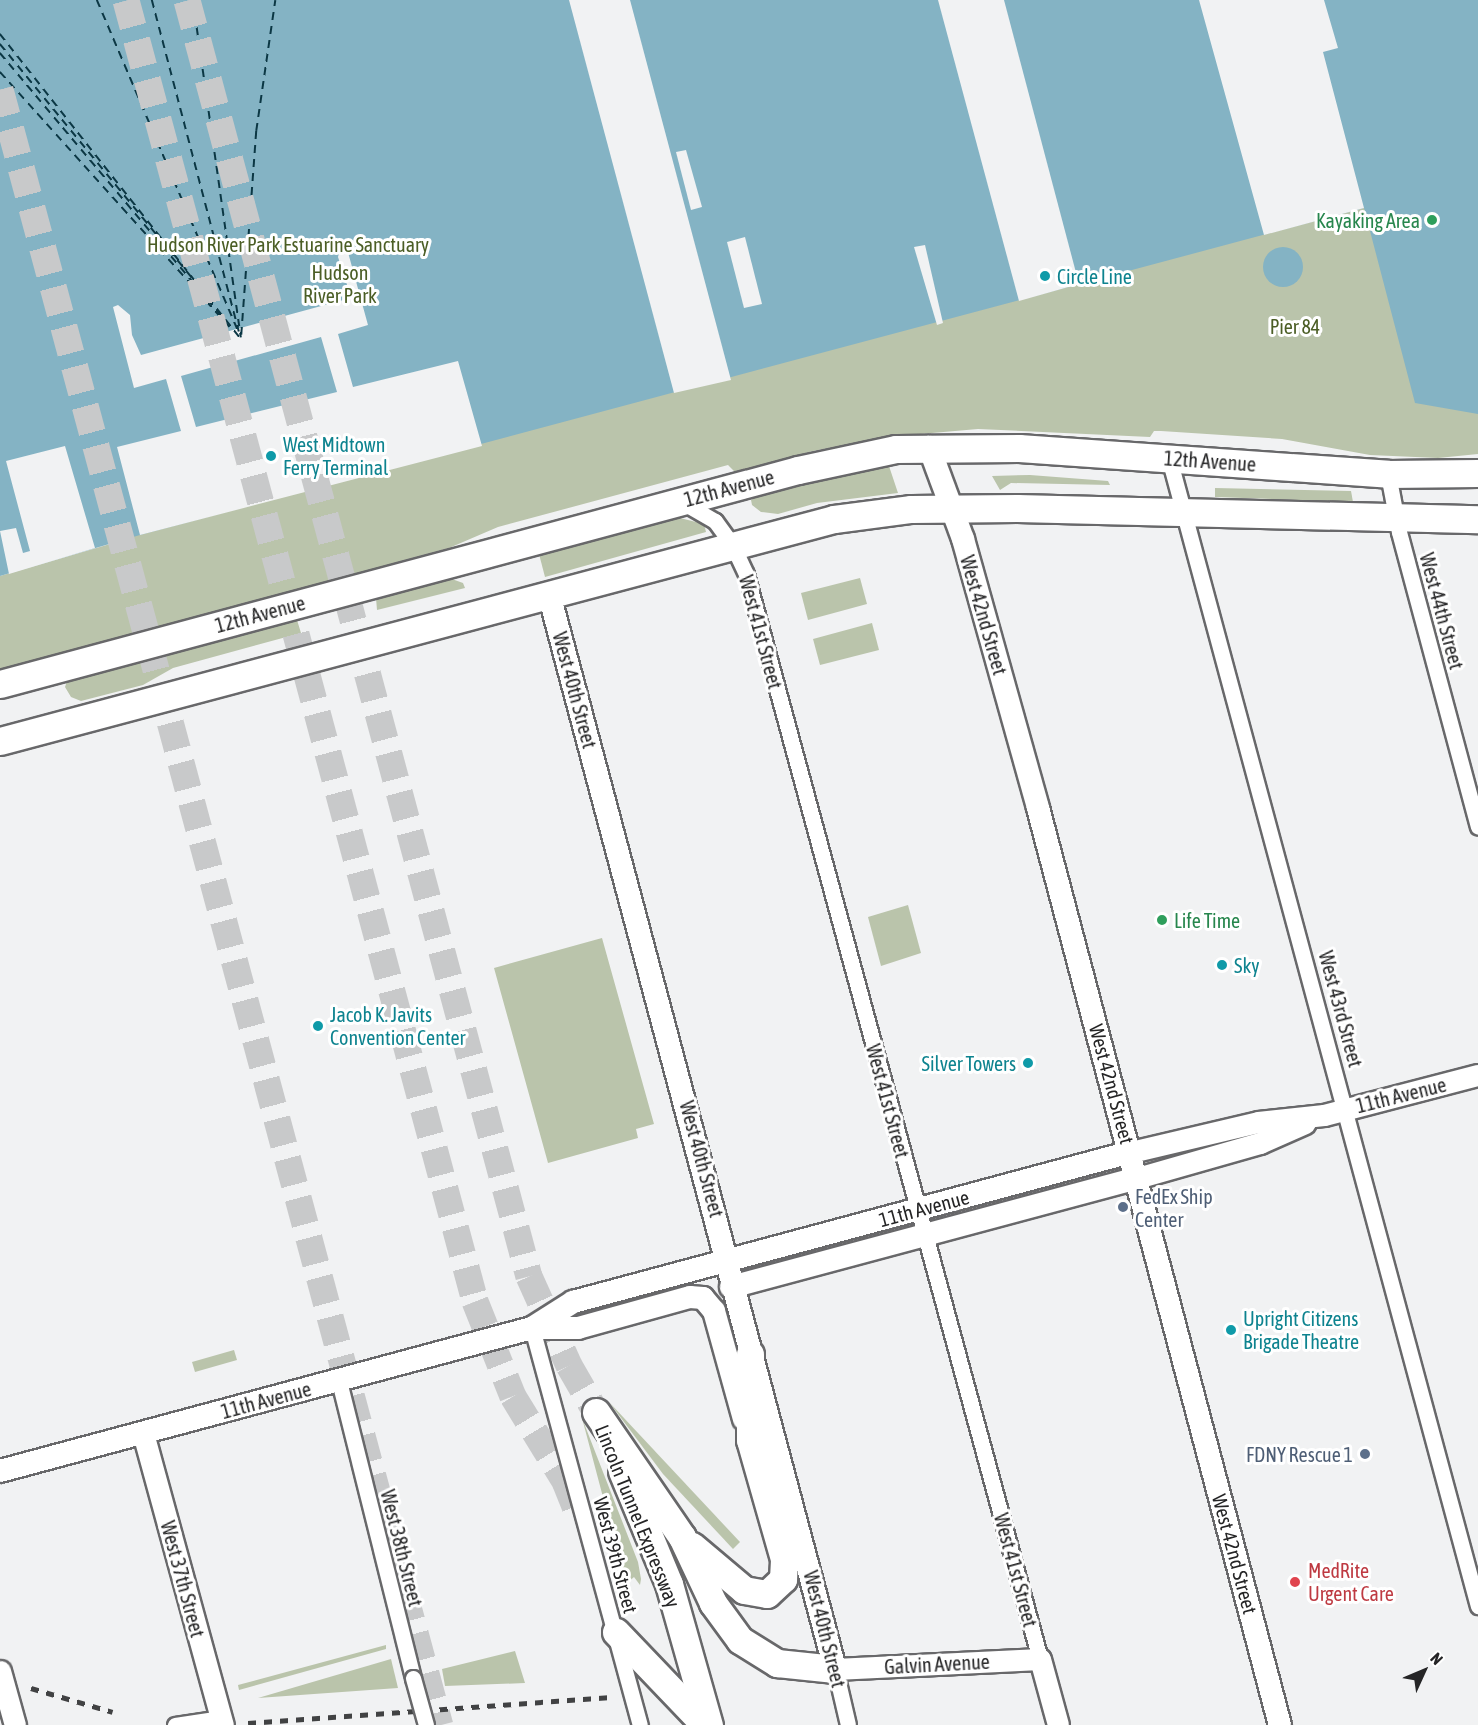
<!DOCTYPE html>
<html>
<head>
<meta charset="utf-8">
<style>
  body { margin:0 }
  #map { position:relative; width:1478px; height:1725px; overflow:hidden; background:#f1f2f3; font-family:"Asap Condensed",sans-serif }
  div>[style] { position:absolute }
  .green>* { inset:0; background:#bac4ab }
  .water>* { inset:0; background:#84b3c4 }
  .round { border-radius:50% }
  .pier>* { inset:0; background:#f1f2f3 }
  .ferry>* { height:1.5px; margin-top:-0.75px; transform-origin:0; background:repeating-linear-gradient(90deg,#0b3744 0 8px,transparent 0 14px) }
  .highway-tunnel>* { height:27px; margin-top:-13.5px; transform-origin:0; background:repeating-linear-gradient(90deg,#c8c9ca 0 27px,transparent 0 41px) }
  .roads { filter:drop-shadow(2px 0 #68686a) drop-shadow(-2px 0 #68686a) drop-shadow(0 2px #68686a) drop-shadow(0 -2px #68686a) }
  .street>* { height:15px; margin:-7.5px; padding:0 7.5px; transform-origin:7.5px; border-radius:7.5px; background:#fff }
  .secondary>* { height:21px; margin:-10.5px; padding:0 10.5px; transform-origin:10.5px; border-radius:10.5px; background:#fff }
  .primary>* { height:22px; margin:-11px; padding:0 11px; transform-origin:11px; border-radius:11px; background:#fff }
  .highway>* { height:27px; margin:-13.5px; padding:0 13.5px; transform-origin:13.5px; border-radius:13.5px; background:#fff }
  .rail>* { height:4.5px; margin-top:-2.25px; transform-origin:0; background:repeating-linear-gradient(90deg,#414243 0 8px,transparent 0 16px) }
  .bridges { filter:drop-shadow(2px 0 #68686a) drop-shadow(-2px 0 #68686a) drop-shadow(0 2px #68686a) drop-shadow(0 -2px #68686a) }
  .street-bridge>* { height:15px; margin:-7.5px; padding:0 7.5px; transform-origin:7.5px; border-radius:7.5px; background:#fff }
  .dots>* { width:16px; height:16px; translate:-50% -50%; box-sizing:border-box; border:3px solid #fff; border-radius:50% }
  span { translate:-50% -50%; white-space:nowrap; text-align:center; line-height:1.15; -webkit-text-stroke:6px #fff; paint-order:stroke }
  .leisure-label { font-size:20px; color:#27864d }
  .right { translate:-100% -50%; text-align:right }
  .left { translate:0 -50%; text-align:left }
  .park-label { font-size:20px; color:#4b5e25 }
  .culture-label { font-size:20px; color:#0d838f }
  .street-label { font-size:20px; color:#252526 }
  .service-label { font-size:20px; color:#4e5e75 }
  .health-label { font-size:20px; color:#be3a42 }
  .north { position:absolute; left:1394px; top:1641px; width:60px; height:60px; -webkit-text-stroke:4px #fff; paint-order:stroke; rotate:46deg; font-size:16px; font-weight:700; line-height:24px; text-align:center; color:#252526 }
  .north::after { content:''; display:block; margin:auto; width:21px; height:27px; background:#252526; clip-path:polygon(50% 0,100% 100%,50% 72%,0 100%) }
</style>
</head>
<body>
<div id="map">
  <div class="green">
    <i style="clip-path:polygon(0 0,1478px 0,1478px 454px,1438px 458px,1370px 455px,1282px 439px,1161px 431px,1154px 431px,1150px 437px,978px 429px,886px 437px,813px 451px,735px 472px,728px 465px,498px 527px,449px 548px,0 670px,0 576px,117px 542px)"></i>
    <i style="clip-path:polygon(889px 466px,898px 493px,817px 503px,778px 514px,761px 512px,752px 505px,751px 500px,760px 495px)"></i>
    <i style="clip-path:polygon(1030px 475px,1108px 481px,1110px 485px,1011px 483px,1000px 490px,992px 476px)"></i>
    <i style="clip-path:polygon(1215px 488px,1351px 491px,1353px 502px,1215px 497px)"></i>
    <i style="clip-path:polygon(680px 518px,704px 524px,706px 532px,545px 577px,539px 554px)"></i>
    <i style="clip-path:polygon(449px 578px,463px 583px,465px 588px,377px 610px,376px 598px)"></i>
    <i style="clip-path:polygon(860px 578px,867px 604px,808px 620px,801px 593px)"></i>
    <i style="clip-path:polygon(297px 620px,301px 633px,173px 668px,143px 685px,81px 701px,71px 697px,65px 687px,67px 681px)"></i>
    <i style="clip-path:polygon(872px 623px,879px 650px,820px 665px,813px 639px)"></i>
    <i style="clip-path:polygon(908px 905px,921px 953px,881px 966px,868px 917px)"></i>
    <i style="clip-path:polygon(602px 938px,654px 1124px,636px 1129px,638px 1138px,548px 1163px,494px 968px)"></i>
    <i style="clip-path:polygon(234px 1350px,237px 1360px,195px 1372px,192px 1362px)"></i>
    <i style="clip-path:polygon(609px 1402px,740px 1542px,733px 1549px,663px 1474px)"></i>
    <i style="clip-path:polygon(582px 1418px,638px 1562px,641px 1579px,640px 1585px,634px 1577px,626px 1584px)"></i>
    <i style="clip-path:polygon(386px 1645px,386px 1649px,239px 1690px,238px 1685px)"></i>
    <i style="clip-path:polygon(515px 1651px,525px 1683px,445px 1686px,442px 1669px)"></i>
    <i style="clip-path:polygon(391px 1659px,398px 1688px,258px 1698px)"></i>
  </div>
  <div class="water">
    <i style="clip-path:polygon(0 0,1478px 0,1478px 414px,1415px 403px,1364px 208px,140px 535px,0 576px)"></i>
    <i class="round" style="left:1263px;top:247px;width:40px;height:40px"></i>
  </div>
  <div class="pier">
    <i style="clip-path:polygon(569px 0,630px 0,731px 380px,674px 393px)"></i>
    <i style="clip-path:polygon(938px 0,1004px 0,1079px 284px,1019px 301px)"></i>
    <i style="clip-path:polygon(1199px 0,1324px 0,1338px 48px,1323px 52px,1364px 208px,1264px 235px)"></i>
    <i style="clip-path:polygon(686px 150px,702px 207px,691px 210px,676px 152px)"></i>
    <i style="clip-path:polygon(745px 237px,762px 304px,744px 308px,727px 242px)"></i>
    <i style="clip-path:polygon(evenodd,346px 245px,368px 325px,338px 334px,353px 387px,458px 361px,482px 446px,140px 535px,117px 447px,181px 431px,166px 379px,134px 388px,113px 307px,118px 305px,130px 315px,132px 335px,141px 355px,347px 299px,349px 291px,338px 257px,341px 246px,346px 245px,321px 337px,337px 392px,196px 427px,181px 376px,321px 337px)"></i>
    <i style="clip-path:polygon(925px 245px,943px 323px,937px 325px,914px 247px)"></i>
    <i style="clip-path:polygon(65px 446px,95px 548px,9px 574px,0 531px,16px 528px,23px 553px,30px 551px,6px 461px)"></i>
  </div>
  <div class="ferry">
    <i style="left:97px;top:0;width:364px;rotate:66.9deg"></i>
    <i style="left:152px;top:0;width:343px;rotate:75.3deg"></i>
    <i style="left:193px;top:0;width:341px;rotate:81.9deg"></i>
    <i style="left:0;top:34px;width:389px;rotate:51.7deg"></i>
    <i style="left:0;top:44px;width:317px;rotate:50.6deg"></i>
    <i style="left:0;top:53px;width:343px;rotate:49.9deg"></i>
    <i style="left:0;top:72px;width:343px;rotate:48deg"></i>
    <i style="left:241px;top:335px;width:205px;rotate:-85.8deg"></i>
    <i style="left:256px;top:131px;width:132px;rotate:-81.7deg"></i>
  </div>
  <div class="highway-tunnel">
    <i style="left:126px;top:0;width:1347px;rotate:74.98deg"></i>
    <i style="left:475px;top:1301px;width:102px;rotate:68.2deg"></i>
    <i style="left:513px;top:1396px;width:100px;rotate:58.5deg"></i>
    <i style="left:565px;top:1481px;width:40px;rotate:68deg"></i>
    <i style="left:187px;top:0;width:1321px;rotate:75deg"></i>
    <i style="left:529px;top:1276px;width:98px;rotate:65.8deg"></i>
    <i style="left:569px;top:1365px;width:54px;rotate:60.1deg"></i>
    <i style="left:0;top:89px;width:1694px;rotate:74.95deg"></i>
  </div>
  <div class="roads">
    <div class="street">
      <i style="left:1169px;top:458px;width:1189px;rotate:74.94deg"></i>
      <i style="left:1388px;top:474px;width:59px;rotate:79.3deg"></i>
      <i style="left:1399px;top:532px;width:305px;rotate:75deg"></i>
      <i style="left:682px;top:502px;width:38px;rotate:30deg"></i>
      <i style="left:715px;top:521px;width:29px;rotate:54deg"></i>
      <i style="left:732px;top:544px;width:33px;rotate:65deg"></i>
      <i style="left:746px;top:574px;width:1124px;rotate:74.84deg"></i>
      <i style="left:532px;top:1328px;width:411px;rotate:74.8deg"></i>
      <i style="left:339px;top:1381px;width:306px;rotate:76deg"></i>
      <i style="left:835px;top:1669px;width:57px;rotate:76.9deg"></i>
      <i style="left:175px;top:1725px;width:47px;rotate:-8.7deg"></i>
    </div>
    <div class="secondary">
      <i style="left:1131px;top:1152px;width:130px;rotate:-13.3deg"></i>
      <i style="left:1258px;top:1122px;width:66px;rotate:-6.1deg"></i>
      <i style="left:1324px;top:1115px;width:159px;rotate:-14.6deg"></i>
      <i style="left:1137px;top:1178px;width:128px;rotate:-15.9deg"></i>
      <i style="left:1260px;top:1143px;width:49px;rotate:-24deg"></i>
      <i style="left:143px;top:1433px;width:303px;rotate:74.7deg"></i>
      <i style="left:835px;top:1669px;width:205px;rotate:-2.8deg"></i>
      <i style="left:1040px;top:1659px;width:68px;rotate:74.7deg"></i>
      <i style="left:0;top:1671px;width:56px;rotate:74.5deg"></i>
    </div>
    <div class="primary">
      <i style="left:929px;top:447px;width:98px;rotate:69.7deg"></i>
      <i style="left:963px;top:539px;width:279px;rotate:74.4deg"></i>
      <i style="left:1038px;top:808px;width:948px;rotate:75.22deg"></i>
      <i style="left:549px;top:594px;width:1112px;rotate:75.1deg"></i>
      <i style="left:731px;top:1287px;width:420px;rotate:-15deg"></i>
      <i style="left:532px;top:1328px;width:46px"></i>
      <i style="left:578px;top:1328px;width:116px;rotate:-15.5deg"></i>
      <i style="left:690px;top:1297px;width:13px;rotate:4deg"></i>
      <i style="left:703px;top:1298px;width:17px;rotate:50deg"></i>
      <i style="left:714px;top:1311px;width:112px;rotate:74.5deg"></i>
      <i style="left:0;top:1471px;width:551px;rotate:-15.05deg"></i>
      <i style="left:532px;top:1328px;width:49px;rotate:-32.4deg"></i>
      <i style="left:573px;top:1302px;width:578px;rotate:-15.05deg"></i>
    </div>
    <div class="highway">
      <i style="left:0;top:684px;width:826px;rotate:-15.01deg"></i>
      <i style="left:798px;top:470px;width:100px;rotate:-12.1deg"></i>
      <i style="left:896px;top:449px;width:123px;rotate:-0.5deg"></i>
      <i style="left:1019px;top:448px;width:370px;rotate:4deg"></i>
      <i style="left:1388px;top:474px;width:90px;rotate:-0.6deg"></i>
      <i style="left:0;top:741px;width:863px;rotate:-14.91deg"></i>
      <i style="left:834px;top:519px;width:78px;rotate:-7.4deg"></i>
      <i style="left:911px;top:509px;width:106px;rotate:-0.5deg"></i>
      <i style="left:1017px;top:508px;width:461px;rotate:1.4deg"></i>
      <i style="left:596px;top:1412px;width:152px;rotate:55.5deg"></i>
      <i style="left:682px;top:1537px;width:73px;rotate:64.8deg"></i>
      <i style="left:713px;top:1603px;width:46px;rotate:53.9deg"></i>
      <i style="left:740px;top:1640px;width:44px;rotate:31.9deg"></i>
      <i style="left:777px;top:1663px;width:58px;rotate:5.9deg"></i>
      <i style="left:622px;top:1471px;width:122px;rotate:67.4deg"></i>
      <i style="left:669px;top:1584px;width:147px;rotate:74.2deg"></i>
      <i style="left:692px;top:1546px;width:68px;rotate:40.2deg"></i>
      <i style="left:744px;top:1590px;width:23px;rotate:10deg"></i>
      <i style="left:767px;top:1594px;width:22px;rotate:-43deg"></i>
      <i style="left:783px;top:1579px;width:20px;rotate:-87deg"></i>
      <i style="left:784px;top:1559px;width:124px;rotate:-105.9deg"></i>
      <i style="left:750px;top:1440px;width:86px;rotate:-90deg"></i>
      <i style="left:616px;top:1632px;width:129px;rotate:46.3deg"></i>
    </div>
  </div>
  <div class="rail">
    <i style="left:31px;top:1688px;width:85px;rotate:16.3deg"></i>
    <i style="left:248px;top:1723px;width:361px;rotate:-4.1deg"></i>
  </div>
  <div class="bridges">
    <div class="street-bridge">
      <i style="left:413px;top:1678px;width:49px;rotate:74.5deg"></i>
    </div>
  </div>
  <div class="dots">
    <i style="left:1432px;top:220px;background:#2e9e5b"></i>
    <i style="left:1045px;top:276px;background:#0f9aa8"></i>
    <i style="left:271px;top:456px;background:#0f9aa8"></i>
    <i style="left:1162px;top:920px;background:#2e9e5b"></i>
    <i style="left:1222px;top:965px;background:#0f9aa8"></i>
    <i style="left:318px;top:1026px;background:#0f9aa8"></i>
    <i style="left:1028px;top:1063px;background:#0f9aa8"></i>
    <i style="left:1123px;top:1207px;background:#5c6f8a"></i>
    <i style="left:1231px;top:1330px;background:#0f9aa8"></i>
    <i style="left:1365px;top:1454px;background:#5c6f8a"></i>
    <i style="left:1295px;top:1582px;background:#e0444e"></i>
  </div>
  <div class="leisure-label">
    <span class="right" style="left:1420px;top:220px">Kayaking Area</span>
    <span class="left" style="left:1174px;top:920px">Life Time</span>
  </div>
  <div class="park-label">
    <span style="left:288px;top:244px">Hudson River Park Estuarine Sanctuary</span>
    <span style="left:340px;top:284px">Hudson<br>River Park</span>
    <span style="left:1295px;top:326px">Pier 84</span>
  </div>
  <div class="culture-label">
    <span class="left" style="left:1057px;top:276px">Circle Line</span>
    <span class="left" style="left:283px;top:456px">West Midtown<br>Ferry Terminal</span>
    <span class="left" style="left:1234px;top:965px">Sky</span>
    <span class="left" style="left:330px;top:1026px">Jacob K. Javits<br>Convention Center</span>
    <span class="right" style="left:1016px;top:1063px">Silver Towers</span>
    <span class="left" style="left:1243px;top:1330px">Upright Citizens<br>Brigade Theatre</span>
  </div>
  <div class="street-label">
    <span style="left:1210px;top:461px;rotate:4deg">12th Avenue</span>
    <span style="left:729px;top:488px;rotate:-15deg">12th Avenue</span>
    <span style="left:1442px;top:611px;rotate:75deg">West 44th Street</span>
    <span style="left:260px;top:614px;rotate:-15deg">12th Avenue</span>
    <span style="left:984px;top:615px;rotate:74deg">West 42nd Street</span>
    <span style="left:761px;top:632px;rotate:75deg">West 41st Street</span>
    <span style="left:575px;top:690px;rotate:75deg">West 40th Street</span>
    <span style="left:1341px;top:1009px;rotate:75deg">West 43rd Street</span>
    <span style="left:1112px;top:1084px;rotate:75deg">West 42nd Street</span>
    <span style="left:1401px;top:1095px;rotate:-14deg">11th Avenue</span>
    <span style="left:888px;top:1101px;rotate:75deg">West 41st Street</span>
    <span style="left:702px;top:1159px;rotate:75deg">West 40th Street</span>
    <span style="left:924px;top:1208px;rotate:-15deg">11th Avenue</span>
    <span style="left:266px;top:1400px;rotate:-15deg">11th Avenue</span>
    <span style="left:638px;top:1516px;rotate:68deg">Lincoln Tunnel Expressway</span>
    <span style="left:402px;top:1548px;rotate:76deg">West 38th Street</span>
    <span style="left:1235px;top:1554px;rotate:75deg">West 42nd Street</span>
    <span style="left:616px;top:1555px;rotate:75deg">West 39th Street</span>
    <span style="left:1016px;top:1570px;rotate:75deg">West 41st Street</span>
    <span style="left:183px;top:1579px;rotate:75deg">West 37th Street</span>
    <span style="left:825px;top:1629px;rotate:76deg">West 40th Street</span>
    <span style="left:937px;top:1664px;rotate:-3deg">Galvin Avenue</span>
  </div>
  <div class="service-label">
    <span class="left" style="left:1135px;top:1208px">FedEx Ship<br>Center</span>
    <span class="right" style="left:1353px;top:1454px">FDNY Rescue 1</span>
  </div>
  <div class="health-label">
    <span class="left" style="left:1308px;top:1582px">MedRite<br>Urgent Care</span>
  </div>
  <div class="north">N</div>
</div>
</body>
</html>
